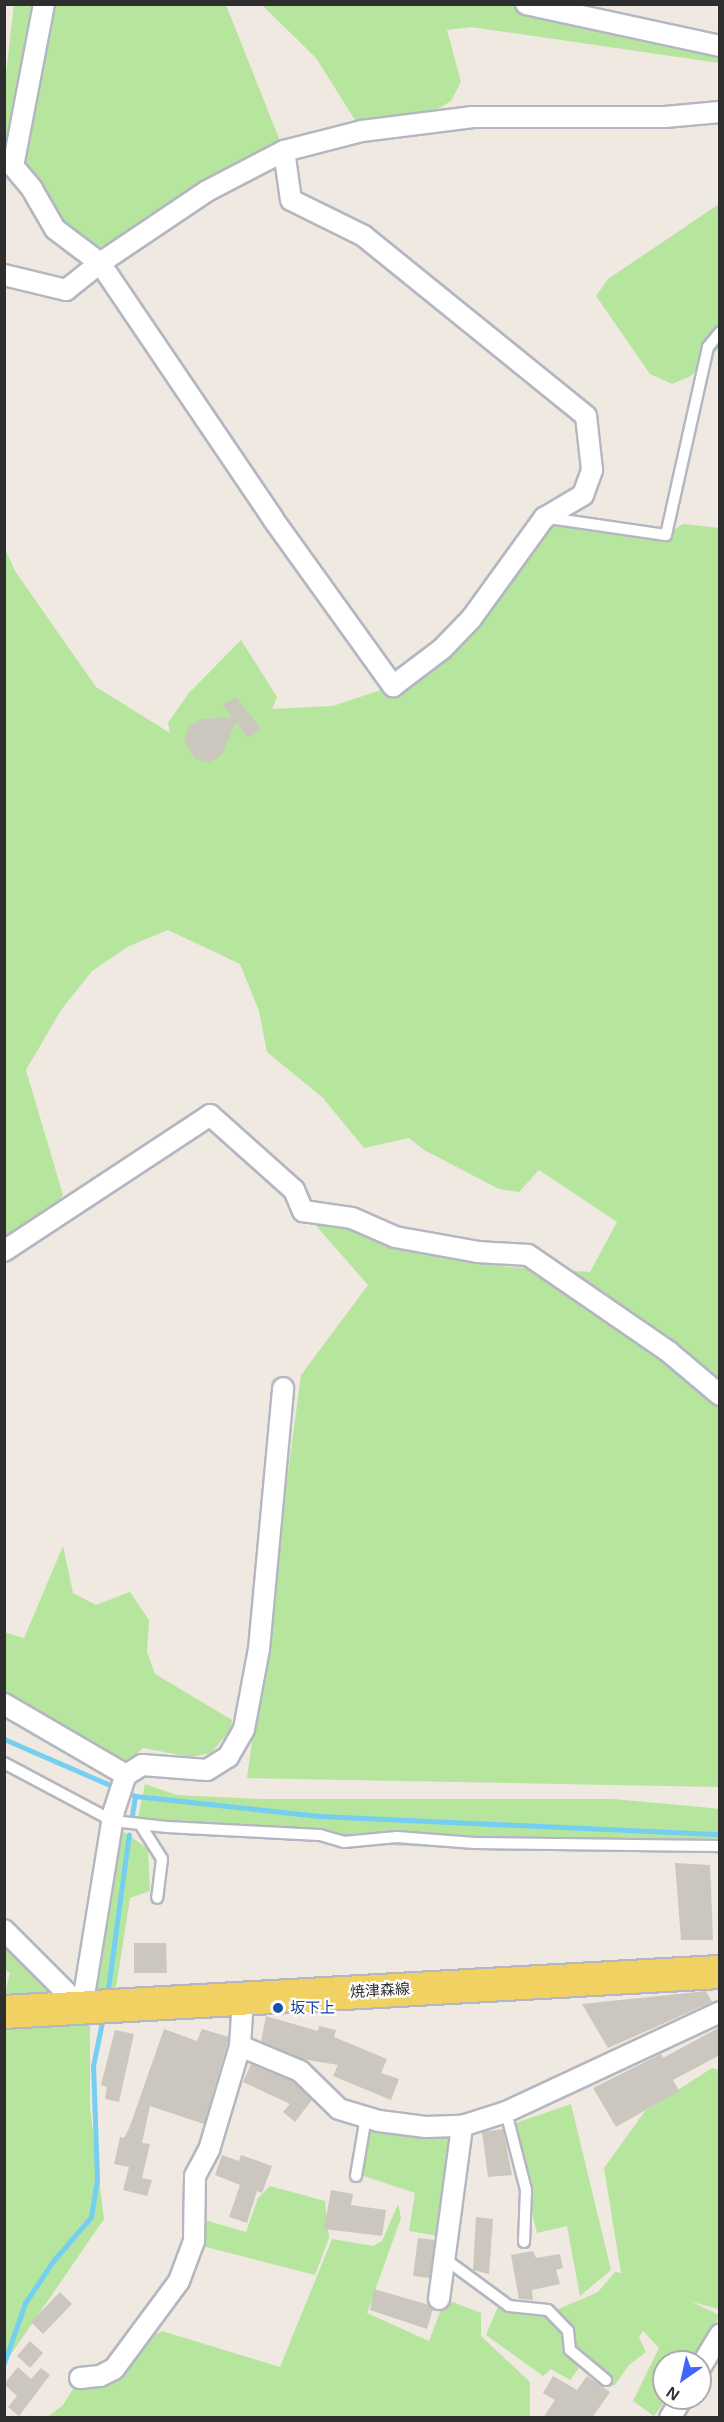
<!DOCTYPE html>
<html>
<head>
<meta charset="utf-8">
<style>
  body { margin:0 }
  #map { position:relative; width:724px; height:2422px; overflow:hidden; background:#efe9e1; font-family:Helvetica,"Noto Sans JP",sans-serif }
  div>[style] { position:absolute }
  .green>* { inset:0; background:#b6e59e }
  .stream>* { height:5px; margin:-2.5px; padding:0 2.5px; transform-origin:2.5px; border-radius:2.5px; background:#75cff0 }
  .building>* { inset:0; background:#cbc7bf }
  .roads { filter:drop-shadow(2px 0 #b4b7c1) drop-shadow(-2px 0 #b4b7c1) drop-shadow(0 2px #b4b7c1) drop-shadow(0 -2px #b4b7c1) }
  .service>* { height:10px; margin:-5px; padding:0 5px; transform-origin:5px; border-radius:5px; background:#fff }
  .minor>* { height:20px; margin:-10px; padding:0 10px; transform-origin:10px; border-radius:10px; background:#fff }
  .primary>* { height:32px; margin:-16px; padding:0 16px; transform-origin:16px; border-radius:16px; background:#f2d163 }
  .dots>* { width:16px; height:16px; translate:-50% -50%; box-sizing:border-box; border:3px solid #fff; border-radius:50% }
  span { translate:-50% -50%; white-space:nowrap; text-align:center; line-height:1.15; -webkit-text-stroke:4.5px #fff; paint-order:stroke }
  .street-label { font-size:15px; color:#2e2e2e }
  .transit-label { font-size:15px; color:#164399 }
  .left { translate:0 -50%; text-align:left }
  .frame { position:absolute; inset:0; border:6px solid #2e2e2e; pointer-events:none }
  .north { position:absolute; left:652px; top:2350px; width:60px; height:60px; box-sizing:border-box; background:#fff; border:2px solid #ababab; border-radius:50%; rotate:214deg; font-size:16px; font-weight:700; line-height:24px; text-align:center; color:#2e2e2e }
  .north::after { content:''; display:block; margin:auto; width:21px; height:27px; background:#4264fb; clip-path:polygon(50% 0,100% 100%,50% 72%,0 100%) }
</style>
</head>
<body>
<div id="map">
  <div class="green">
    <i style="clip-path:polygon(14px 4px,226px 5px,284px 151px,100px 247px,57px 223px,9px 167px,5px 152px,5px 83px)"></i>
    <i style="clip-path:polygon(262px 5px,517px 5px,609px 33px,719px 46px,719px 63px,471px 27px,447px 30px,461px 82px,451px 101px,421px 119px,362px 131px,316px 58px)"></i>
    <i style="clip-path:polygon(719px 204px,719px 348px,691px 376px,672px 384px,650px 374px,596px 296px,608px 279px)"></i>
    <i style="clip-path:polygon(544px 518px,666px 535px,683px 524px,719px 528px,719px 1787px,247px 1778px,301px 1375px,368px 1285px,303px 1211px,498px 1266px,590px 1272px,617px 1222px,539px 1170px,519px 1192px,499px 1189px,424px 1150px,409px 1138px,364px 1148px,323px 1098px,267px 1052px,259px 1011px,240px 964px,168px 930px,129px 946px,92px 971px,61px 1010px,26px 1070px,63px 1195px,39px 1227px,5px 1251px,5px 549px,15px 571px,96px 687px,170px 733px,168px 723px,188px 694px,241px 640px,277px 697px,272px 709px,333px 706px,393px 686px,471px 619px)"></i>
    <i style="clip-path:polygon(63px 1546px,73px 1593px,96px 1605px,130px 1592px,149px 1620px,147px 1652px,155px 1674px,232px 1720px,231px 1729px,211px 1753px,191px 1757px,143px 1748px,125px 1764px,5px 1692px,4px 1632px,24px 1638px)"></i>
    <i style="clip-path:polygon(145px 1784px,177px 1795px,259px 1799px,613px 1799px,701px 1807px,719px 1809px,719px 1854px,643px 1846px,511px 1851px,181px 1835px,156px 1830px,138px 1818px)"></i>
    <i style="clip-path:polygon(119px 1828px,148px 1849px,150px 1891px,130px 1898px,116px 1988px,94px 1996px)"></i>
    <i style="clip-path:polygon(5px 1944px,57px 1995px,4px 1997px,10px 1973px,5px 1970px)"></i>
    <i style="clip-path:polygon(90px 2023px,90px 2108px,104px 2219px,5px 2363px,5px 2027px)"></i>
    <i style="clip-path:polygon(712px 2068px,719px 2070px,719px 2309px,692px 2302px,719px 2315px,711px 2337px,693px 2362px,664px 2362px,667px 2398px,654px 2416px,633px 2401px,659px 2348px,643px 2331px,639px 2337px,646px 2352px,629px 2365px,614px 2386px,582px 2364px,570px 2380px,551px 2369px,543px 2376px,486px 2335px,499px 2304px,547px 2314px,598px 2292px,615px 2272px,621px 2273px,604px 2168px,645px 2111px)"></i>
    <i style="clip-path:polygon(571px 2104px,611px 2270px,580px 2296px,567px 2226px,537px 2233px,510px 2125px)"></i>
    <i style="clip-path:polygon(368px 2125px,454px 2133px,438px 2236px,409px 2231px,415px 2193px,361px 2175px)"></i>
    <i style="clip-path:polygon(270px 2186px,325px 2201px,329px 2238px,315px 2275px,198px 2245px,204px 2220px,246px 2232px,258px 2198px)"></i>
    <i style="clip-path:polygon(398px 2204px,401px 2218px,367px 2313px,429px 2341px,445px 2299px,481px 2313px,481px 2336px,530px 2382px,530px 2417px,46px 2418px,63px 2405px,80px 2378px,114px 2373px,150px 2337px,162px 2331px,280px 2367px,332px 2239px,373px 2246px,382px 2241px)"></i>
  </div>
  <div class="stream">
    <i style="left:4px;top:1739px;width:143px;rotate:23.5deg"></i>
    <i style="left:135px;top:1796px;width:185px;rotate:6.2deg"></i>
    <i style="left:319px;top:1816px;width:401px;rotate:2.6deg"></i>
    <i style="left:132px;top:1815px;width:19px;rotate:-81deg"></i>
    <i style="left:107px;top:1996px;width:163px;rotate:-82.3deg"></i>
    <i style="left:4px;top:2363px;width:64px;rotate:-70.7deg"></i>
    <i style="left:25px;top:2303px;width:50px;rotate:-56.3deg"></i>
    <i style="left:53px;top:2261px;width:58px;rotate:-49.2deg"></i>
    <i style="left:91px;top:2217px;width:38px;rotate:-81deg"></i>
    <i style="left:97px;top:2179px;width:113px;rotate:-92deg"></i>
    <i style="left:93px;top:2066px;width:50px;rotate:-78.5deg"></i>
  </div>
  <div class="building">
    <i style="clip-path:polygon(236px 697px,261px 729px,248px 738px,236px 722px,221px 756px,209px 762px,196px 759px,184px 741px,189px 727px,201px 719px,232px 717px,223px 705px)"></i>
    <i style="clip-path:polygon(675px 1863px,710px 1865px,713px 1940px,681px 1940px)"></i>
    <i style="clip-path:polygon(134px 1943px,166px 1943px,167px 1973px,134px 1973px)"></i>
    <i style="clip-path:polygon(706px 1991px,712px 2002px,608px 2048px,582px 2004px)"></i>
    <i style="clip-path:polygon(266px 2016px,318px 2031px,319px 2026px,336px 2030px,334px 2037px,387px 2059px,381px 2073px,399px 2079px,391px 2100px,333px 2076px,338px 2065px,302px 2059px,261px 2042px)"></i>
    <i style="clip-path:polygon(720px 2027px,720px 2055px,673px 2080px,679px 2091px,616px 2127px,593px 2088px,661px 2054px,663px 2058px)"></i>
    <i style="clip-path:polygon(164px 2029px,197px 2041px,202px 2029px,229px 2037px,228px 2041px,204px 2124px,150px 2106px,142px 2143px,150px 2144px,142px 2178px,152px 2180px,147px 2196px,123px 2190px,129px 2167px,114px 2164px,120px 2137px,124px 2138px,130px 2126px)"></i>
    <i style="clip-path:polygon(115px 2030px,134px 2034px,119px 2102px,105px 2099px,107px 2087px,101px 2085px)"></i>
    <i style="clip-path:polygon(251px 2064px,293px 2081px,312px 2100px,295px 2122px,283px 2112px,290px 2104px,243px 2082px)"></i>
    <i style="clip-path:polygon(503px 2129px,512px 2175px,488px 2177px,482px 2132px)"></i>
    <i style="clip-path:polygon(222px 2155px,239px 2161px,241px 2155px,272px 2166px,262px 2193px,257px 2191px,247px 2223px,229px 2217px,240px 2185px,215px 2175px)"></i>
    <i style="clip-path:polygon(331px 2190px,353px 2194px,351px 2205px,386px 2210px,382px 2236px,324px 2229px)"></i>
    <i style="clip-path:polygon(476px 2217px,493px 2219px,489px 2274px,473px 2270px)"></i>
    <i style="clip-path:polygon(418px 2238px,435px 2240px,430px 2278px,413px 2276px)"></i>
    <i style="clip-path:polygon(533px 2251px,536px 2258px,560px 2254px,563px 2268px,556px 2270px,560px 2284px,532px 2290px,533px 2300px,519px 2299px,511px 2255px)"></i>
    <i style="clip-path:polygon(374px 2289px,429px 2305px,433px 2309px,427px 2329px,370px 2310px)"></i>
    <i style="clip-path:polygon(60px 2292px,72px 2304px,43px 2334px,31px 2322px)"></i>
    <i style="clip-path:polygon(30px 2341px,43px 2353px,30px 2368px,17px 2356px)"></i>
    <i style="clip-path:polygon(18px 2367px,31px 2379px,41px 2368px,50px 2375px,19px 2416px,8px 2407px,17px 2396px,4px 2384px)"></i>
    <i style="clip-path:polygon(553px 2376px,577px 2390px,587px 2376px,610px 2392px,592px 2418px,543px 2418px,555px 2400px,543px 2393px)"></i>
  </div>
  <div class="roads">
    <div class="service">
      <i style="left:549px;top:518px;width:118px;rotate:8.3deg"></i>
      <i style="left:666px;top:535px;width:193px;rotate:-77.4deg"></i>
      <i style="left:708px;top:347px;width:19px;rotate:-51deg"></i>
      <i style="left:4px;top:1763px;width:123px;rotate:28deg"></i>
      <i style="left:113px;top:1821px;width:54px;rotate:6.3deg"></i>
      <i style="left:167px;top:1827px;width:153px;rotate:3deg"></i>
      <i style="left:320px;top:1835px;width:25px;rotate:16deg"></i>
      <i style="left:344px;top:1842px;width:53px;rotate:-5.4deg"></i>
      <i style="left:397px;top:1837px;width:78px;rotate:4.4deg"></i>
      <i style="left:475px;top:1843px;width:245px;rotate:0.7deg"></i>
      <i style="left:140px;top:1824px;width:41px;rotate:57.8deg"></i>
      <i style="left:162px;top:1859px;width:39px;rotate:97deg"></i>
      <i style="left:506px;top:2112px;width:81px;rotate:75.6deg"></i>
      <i style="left:526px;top:2190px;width:52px;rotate:92.2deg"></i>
      <i style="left:356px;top:2176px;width:60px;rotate:-80.4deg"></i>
      <i style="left:445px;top:2259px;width:79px;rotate:36.3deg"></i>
      <i style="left:509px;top:2306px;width:39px;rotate:6deg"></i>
      <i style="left:548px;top:2310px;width:29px;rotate:46deg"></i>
      <i style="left:568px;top:2331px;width:19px;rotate:84deg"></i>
      <i style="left:570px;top:2350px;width:47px;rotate:39.8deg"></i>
    </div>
    <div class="minor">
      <i style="left:44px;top:4px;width:165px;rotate:100.8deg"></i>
      <i style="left:13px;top:166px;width:30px;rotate:50deg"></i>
      <i style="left:32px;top:189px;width:46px;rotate:60.1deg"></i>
      <i style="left:55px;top:229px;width:56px;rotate:37.1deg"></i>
      <i style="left:100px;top:263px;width:309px;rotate:55.9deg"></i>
      <i style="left:273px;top:519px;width:206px;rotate:54.3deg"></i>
      <i style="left:393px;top:686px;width:61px;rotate:-37.1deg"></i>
      <i style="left:442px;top:649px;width:42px;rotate:-46deg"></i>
      <i style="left:471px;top:619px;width:125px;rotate:-54.1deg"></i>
      <i style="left:544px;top:518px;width:45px;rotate:-30.5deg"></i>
      <i style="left:583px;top:495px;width:27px;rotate:-70deg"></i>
      <i style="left:592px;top:470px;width:54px;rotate:-96.3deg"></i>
      <i style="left:586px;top:416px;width:286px;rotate:-141deg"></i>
      <i style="left:364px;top:236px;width:81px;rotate:-153.7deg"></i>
      <i style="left:291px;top:200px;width:49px;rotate:-98.1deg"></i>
      <i style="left:284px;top:151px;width:81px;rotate:-14.4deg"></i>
      <i style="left:362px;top:131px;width:112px;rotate:-7.2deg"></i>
      <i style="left:473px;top:117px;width:192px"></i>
      <i style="left:665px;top:117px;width:55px;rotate:-5.2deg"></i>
      <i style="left:526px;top:4px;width:198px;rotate:12.2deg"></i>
      <i style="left:4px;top:275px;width:64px;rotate:13.6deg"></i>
      <i style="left:66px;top:290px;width:43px;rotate:-38.5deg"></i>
      <i style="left:100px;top:263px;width:129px;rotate:-33.9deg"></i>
      <i style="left:207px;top:191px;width:87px;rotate:-27.5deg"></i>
      <i style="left:4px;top:1251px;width:247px;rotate:-33.4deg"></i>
      <i style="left:210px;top:1115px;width:113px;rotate:41.8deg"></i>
      <i style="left:294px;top:1190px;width:23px;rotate:67deg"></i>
      <i style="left:303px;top:1211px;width:49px;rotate:8.1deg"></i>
      <i style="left:352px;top:1218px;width:47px;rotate:23.8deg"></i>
      <i style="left:395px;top:1237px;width:84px;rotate:10.2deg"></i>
      <i style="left:478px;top:1252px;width:50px;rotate:3.4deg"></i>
      <i style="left:528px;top:1255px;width:171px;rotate:34.5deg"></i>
      <i style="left:669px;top:1352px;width:67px;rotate:40.1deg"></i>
      <i style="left:4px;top:1704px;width:141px;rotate:30.2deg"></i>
      <i style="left:4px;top:1930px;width:110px;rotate:45deg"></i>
      <i style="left:82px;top:2008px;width:200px;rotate:-80.8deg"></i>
      <i style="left:114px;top:1811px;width:38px;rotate:-72deg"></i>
      <i style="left:126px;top:1775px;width:19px;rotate:-32deg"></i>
      <i style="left:142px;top:1765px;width:65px;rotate:4.4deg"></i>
      <i style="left:207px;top:1770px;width:25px;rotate:-32deg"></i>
      <i style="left:228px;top:1757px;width:32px;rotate:-60deg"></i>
      <i style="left:244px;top:1729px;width:81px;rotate:-79.4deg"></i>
      <i style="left:259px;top:1649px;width:262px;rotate:-84.7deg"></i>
      <i style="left:240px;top:2046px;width:65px;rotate:22.6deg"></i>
      <i style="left:300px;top:2071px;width:54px;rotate:44.3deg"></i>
      <i style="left:339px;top:2109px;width:42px;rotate:16.7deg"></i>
      <i style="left:379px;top:2121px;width:47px;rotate:7.3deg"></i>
      <i style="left:426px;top:2127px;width:36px;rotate:-2deg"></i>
      <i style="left:462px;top:2126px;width:46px;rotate:-17.7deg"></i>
      <i style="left:506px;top:2112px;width:236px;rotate:-25deg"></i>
      <i style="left:439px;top:2299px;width:175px;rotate:-82.4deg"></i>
      <i style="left:700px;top:2368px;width:39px;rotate:-59deg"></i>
      <i style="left:80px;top:2378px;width:20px;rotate:-6deg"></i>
      <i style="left:100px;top:2376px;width:16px;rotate:-27deg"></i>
      <i style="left:114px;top:2369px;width:109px;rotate:-53.5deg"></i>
      <i style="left:179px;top:2281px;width:43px;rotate:-69.4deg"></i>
      <i style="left:194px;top:2241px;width:65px;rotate:-89.1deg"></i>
      <i style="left:195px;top:2176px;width:30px;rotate:-62deg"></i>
      <i style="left:209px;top:2150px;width:109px;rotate:-73.4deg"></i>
      <i style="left:240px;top:2046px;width:48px;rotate:-86.4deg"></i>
      <i style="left:670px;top:2418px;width:23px;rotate:-59deg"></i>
    </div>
    <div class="primary">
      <i style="left:4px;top:2012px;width:717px;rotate:-3.2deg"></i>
    </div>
  </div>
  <div class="dots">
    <i style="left:278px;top:2008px;background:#1a4fb4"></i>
  </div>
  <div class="street-label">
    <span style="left:380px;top:1990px;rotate:-3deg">焼津森線</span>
  </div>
  <div class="transit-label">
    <span class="left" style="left:290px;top:2008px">坂下上</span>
  </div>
  <div class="frame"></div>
  <div class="north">N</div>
</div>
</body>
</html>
